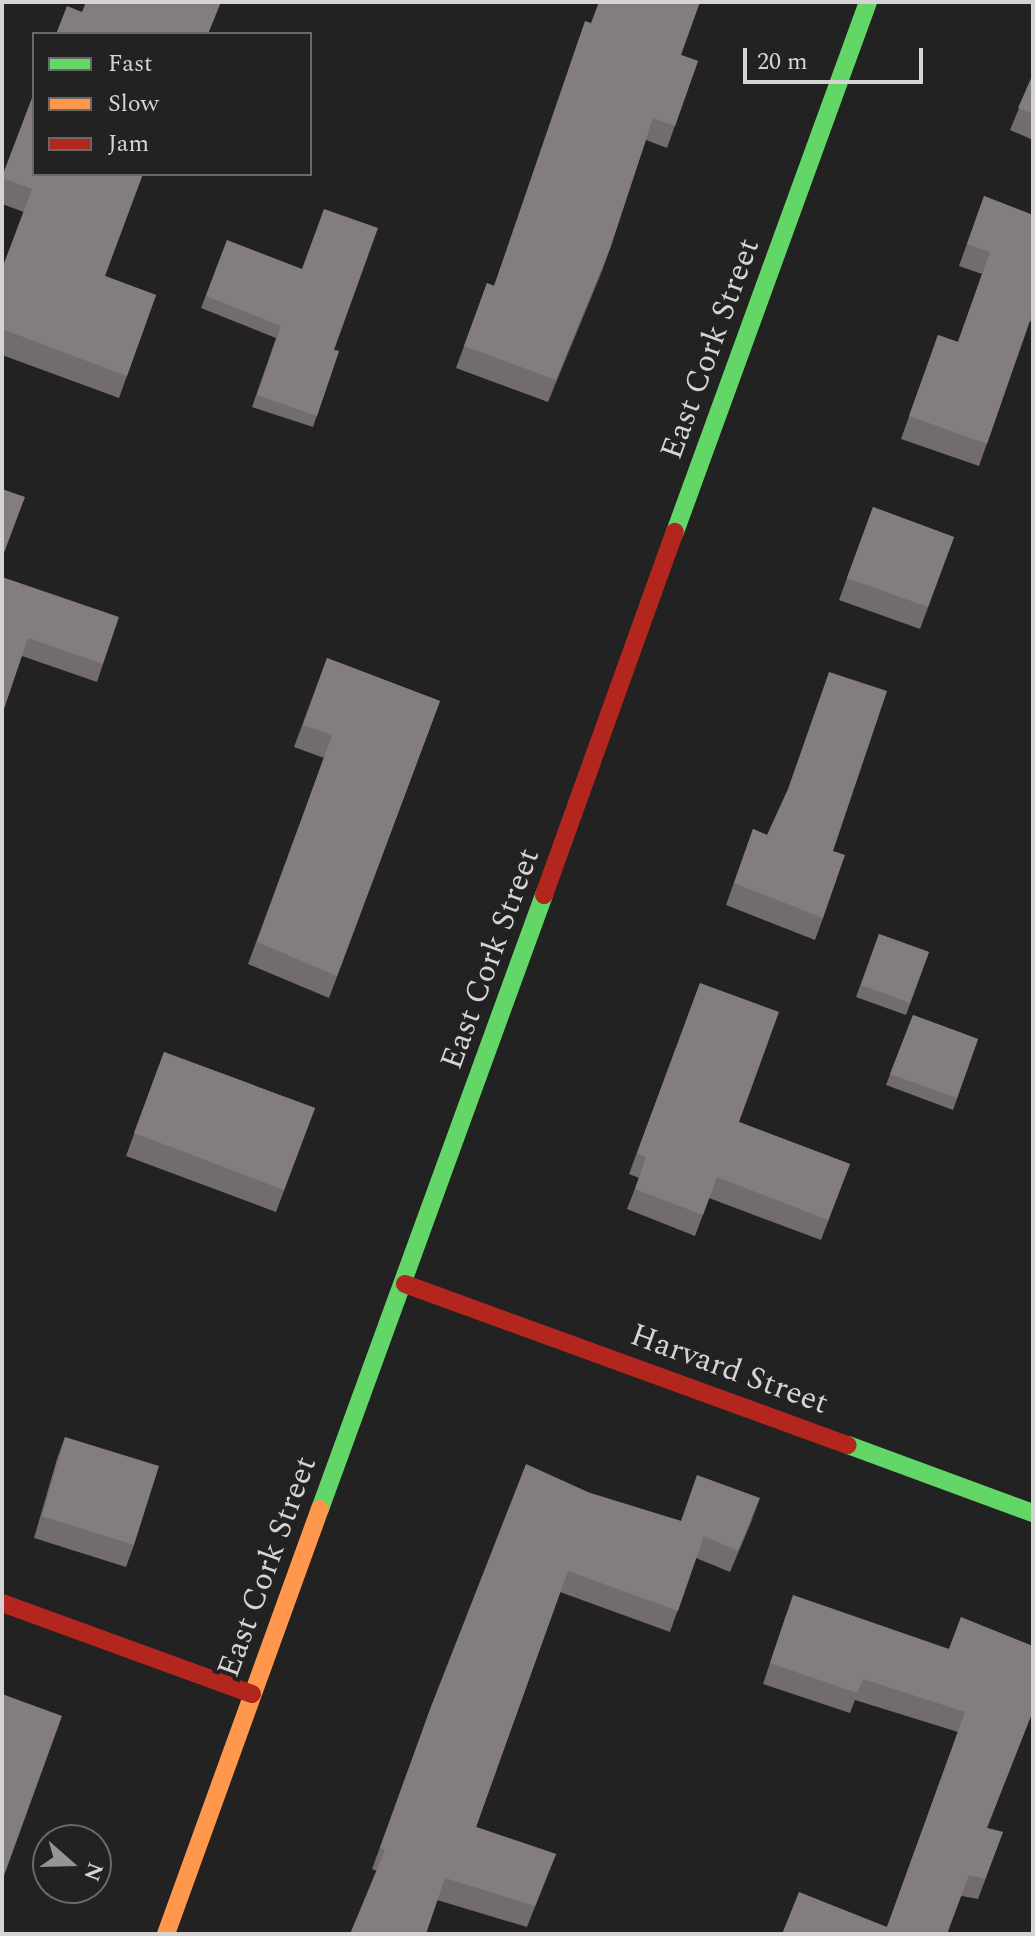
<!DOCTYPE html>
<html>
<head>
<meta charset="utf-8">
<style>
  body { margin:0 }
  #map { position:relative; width:1035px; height:1936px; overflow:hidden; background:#222; font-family:Spectral,serif }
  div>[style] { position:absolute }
  .fast>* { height:18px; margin:-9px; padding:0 9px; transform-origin:9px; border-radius:9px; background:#63d668 }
  .slow>* { height:18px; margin:-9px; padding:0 9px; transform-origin:9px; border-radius:9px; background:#ff974d }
  .jam>* { height:18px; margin:-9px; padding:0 9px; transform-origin:9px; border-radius:9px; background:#b3261e }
  .wall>* { inset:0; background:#726c6c }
  .shaded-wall>* { inset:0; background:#5c5858 }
  .building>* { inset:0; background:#847d7e }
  span { translate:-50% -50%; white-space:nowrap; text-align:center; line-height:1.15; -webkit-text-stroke:8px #232122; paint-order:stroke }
  .street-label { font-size:32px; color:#d5d3d4 }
  .frame { position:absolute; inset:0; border:4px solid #d5d3d4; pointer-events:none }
  .legend { position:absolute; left:32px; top:32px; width:280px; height:144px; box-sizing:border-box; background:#232122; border:2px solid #6a6869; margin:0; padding:10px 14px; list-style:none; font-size:24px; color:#d5d3d4 }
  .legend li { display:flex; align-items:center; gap:16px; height:40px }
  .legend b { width:40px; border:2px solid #6a6869 }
  .north { position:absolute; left:32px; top:1824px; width:80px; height:80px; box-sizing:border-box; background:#232122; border:2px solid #6a6869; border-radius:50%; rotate:110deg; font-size:22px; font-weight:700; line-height:32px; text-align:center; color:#d5d3d4 }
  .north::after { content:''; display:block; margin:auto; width:28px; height:36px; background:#969596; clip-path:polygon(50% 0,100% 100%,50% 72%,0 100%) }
  .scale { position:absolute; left:743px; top:48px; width:180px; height:36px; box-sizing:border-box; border:4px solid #d5d3d4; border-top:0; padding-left:10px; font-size:24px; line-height:28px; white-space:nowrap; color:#d5d3d4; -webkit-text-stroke:6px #232122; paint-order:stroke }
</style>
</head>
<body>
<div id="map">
  <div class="fast">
    <i style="left:675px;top:532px;width:564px;rotate:-69.99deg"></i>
    <i style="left:848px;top:1445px;width:197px;rotate:20.2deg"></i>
    <i style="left:320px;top:1509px;width:654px;rotate:-69.96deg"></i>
  </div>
  <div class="slow">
    <i style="left:166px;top:1934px;width:452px;rotate:-70.1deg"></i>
  </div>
  <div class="jam">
    <i style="left:544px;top:895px;width:386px;rotate:-70.2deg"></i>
    <i style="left:405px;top:1284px;width:471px;rotate:20deg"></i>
    <i style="left:2px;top:1603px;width:266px;rotate:20deg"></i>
  </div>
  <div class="wall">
    <i style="clip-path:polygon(591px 23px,698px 61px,667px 148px,646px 140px,602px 271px,548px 402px,456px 368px,487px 283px,494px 286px)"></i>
    <i style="clip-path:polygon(1033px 74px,1033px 140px,1010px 130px)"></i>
    <i style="clip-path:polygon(34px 93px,105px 276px,156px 295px,119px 398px,2px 355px,2px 269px,24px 212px,2px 204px,2px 177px)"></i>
    <i style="clip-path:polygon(984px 196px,1033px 215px,1033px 323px,1030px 321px,979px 466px,901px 439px,938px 335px,958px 342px,982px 274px,959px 266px)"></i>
    <i style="clip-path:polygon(227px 240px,334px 350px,339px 351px,313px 427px,252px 407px,276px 338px,201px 308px)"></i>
    <i style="clip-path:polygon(873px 507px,954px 537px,920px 629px,839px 600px)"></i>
    <i style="clip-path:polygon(2px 577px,103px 664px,97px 682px,22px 656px)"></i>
    <i style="clip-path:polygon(327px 658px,440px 701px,329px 998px,248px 964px,324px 758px,294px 747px)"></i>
    <i style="clip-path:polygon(753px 829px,767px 835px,833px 851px,823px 918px,815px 940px,726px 905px)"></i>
    <i style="clip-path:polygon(879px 934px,929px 952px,906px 1015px,856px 997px)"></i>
    <i style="clip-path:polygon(700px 983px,739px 1122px,850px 1164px,821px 1240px,709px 1198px,695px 1236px,627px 1209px,639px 1178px,629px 1174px)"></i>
    <i style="clip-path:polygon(913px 1015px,978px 1039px,953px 1110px,886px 1085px)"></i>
    <i style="clip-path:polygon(164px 1052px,315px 1108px,276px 1212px,126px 1156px)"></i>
    <i style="clip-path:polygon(65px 1437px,134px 1545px,126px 1567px,34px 1538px,57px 1459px)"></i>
    <i style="clip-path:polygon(590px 1493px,681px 1521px,752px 1520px,730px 1572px,696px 1558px,670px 1632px,560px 1592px,476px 1827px,556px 1854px,527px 1927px,437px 1900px,372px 1869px,432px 1704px)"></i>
    <i style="clip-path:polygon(786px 1615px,949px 1649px,961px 1617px,987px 1828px,1003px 1832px,978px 1899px,962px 1896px,887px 1927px,958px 1732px,855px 1700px,850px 1713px,763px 1684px)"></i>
  </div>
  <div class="shaded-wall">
    <i style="clip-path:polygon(610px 249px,602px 271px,548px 402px,556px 380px)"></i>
    <i style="clip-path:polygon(760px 1498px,752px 1520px,730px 1572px,738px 1551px)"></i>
  </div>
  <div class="building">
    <i style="clip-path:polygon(86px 2px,221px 2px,208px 34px,56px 34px,67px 6px,82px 12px)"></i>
    <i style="clip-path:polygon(599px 2px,700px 2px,681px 55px,698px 61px,675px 126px,653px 118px,610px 249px,556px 380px,464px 346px,487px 283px,494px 286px,585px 21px,591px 23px)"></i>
    <i style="clip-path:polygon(1033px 74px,1033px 114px,1018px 108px)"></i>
    <i style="clip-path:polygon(34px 93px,34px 174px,143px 174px,105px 276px,156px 295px,127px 376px,2px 329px,2px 269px,32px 189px,2px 178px,2px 177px)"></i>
    <i style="clip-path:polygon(984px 196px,1033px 215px,1033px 311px,987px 444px,909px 416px,938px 335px,958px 342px,990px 252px,967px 244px)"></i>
    <i style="clip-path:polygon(324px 209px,378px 228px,334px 350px,339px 351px,317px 416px,257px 395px,281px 326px,206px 296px,227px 240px,302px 269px)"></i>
    <i style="clip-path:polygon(2px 489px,25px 497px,2px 558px)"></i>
    <i style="clip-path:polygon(873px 507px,954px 537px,928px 607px,847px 578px)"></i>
    <i style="clip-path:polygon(2px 577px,119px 617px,103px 664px,28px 638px,2px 715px)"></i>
    <i style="clip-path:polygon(327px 658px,440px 701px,337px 976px,257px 942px,332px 735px,303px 725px)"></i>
    <i style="clip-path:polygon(829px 672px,887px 691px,833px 851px,845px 855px,823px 918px,734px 883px,753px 829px,767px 835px,788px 789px)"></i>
    <i style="clip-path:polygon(879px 934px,929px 952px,910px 1003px,861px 985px)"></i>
    <i style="clip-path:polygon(700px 983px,779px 1012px,739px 1122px,850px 1164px,828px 1220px,717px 1177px,703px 1215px,635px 1189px,646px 1157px,637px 1153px)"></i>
    <i style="clip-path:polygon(913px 1015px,978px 1039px,957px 1098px,890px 1074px)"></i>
    <i style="clip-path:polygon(164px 1052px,315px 1108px,284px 1190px,134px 1133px)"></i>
    <i style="clip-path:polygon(65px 1437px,159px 1466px,134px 1545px,42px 1516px)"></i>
    <i style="clip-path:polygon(526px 1464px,590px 1493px,681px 1521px,697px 1475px,760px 1498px,738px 1551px,704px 1536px,678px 1611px,568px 1571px,476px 1827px,556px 1854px,535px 1906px,445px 1878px,426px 1934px,350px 1934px,385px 1850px,380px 1848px,432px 1704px)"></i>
    <i style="clip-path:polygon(793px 1595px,949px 1649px,961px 1617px,1033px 1646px,1033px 1711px,987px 1828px,1003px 1832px,985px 1879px,969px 1875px,947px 1934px,782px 1934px,799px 1892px,887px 1927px,965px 1712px,863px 1679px,857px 1693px,770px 1663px)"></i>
    <i style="clip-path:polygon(2px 1694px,62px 1716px,2px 1881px)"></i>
  </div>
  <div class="street-label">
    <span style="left:711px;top:349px;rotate:-70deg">East Cork Street</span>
    <span style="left:491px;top:959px;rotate:-70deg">East Cork Street</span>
    <span style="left:729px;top:1370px;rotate:20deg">Harvard Street</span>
    <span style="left:268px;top:1567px;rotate:-70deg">East Cork Street</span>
  </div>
  <div class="frame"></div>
  <ul class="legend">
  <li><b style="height:10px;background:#63d668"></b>Fast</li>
  <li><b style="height:10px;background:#ff974d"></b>Slow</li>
  <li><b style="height:10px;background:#b3261e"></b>Jam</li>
  </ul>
  <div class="north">N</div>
  <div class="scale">20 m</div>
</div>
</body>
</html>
